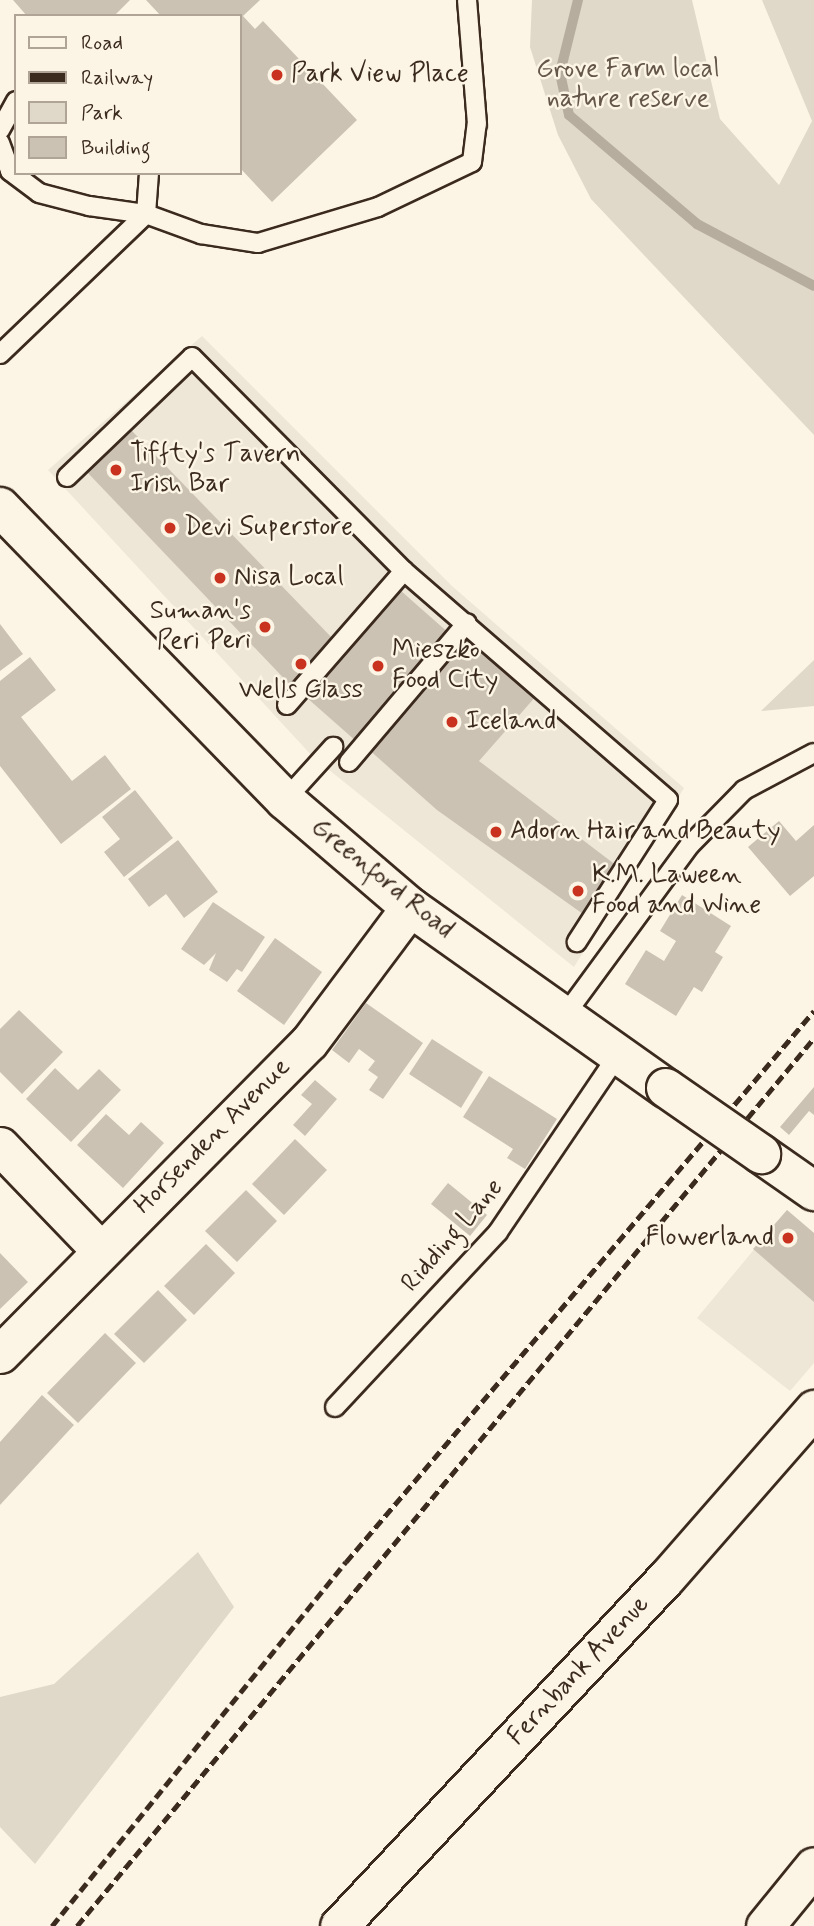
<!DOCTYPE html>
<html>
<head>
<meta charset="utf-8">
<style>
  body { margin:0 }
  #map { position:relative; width:814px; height:1926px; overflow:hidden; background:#fcf5e5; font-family:Mynerve,sans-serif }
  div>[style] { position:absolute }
  .built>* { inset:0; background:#eee6d6 }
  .green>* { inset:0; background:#e0d8c8 }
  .stream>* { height:10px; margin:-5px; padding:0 5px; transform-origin:5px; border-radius:5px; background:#b7ad9e }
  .building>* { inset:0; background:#ccc2b3 }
  .roads { filter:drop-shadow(2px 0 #3b2a1e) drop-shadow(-2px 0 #3b2a1e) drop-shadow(0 2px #3b2a1e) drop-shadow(0 -2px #3b2a1e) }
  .lane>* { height:18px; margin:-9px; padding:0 9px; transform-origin:9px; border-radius:9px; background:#fcf5e5 }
  .street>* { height:37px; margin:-18.5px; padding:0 18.5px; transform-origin:18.5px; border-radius:18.5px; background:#fcf5e5 }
  .primary>* { height:38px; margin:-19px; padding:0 19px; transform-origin:19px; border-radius:19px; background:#fcf5e5 }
  .rail>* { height:5px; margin-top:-2.5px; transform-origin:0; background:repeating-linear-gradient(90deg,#3b2a1e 0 10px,transparent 0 15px) }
  .bridges { filter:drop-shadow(2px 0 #3b2a1e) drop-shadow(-2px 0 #3b2a1e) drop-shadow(0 2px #3b2a1e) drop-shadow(0 -2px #3b2a1e) }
  .primary-bridge>* { height:38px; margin:-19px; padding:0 19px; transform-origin:19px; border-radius:19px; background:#fcf5e5 }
  .dots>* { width:19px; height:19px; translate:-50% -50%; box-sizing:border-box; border:4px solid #fcf5e5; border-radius:50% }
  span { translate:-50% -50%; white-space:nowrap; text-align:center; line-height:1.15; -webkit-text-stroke:5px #fcf5e5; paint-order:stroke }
  .park-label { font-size:26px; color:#645648 }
  .poi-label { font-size:26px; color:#3b2a1e }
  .left { translate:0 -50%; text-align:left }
  .right { translate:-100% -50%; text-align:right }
  .street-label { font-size:26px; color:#3b2a1e }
  .legend { position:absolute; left:14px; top:14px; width:228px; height:161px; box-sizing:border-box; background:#fcf5e5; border:2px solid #afa495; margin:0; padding:9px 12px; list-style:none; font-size:21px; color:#3b2a1e }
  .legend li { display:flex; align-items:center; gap:14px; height:35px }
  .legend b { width:35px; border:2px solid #afa495 }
</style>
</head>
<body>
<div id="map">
  <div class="built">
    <i style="clip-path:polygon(202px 336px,452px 586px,684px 788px,574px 967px,313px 757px,48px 470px)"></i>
    <i style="clip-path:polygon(787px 1210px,814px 1233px,814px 1363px,790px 1391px,697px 1318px)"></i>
  </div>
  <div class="green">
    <i style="clip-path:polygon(532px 0,692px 0,720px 119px,779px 185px,812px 121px,762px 0,814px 0,814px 435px,591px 199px,558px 135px,530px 47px)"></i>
    <i style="clip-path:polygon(814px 660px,814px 706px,761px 711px)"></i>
    <i style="clip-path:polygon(198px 1552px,234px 1607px,35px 1864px,0 1827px,0 1697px,54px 1684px)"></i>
  </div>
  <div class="stream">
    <i style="left:578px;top:0;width:75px;rotate:103.9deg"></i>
    <i style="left:560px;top:73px;width:43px;rotate:77.9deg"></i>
    <i style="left:569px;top:115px;width:168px;rotate:40.4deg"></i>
    <i style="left:697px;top:224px;width:132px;rotate:27.9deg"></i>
  </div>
  <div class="building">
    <i style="clip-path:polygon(13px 0,130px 0,114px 16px,27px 16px)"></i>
    <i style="clip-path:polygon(146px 0,260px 0,243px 16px,255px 29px,263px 21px,357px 120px,272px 202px,240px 168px,240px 16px,161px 16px)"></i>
    <i style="clip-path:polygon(132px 431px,335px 641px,295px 690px,87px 472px)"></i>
    <i style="clip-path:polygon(400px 590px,451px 635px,357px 742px,306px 697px)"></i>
    <i style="clip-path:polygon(0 624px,23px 654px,0 671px)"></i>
    <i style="clip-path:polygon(466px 634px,537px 695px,479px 761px,617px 866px,583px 914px,437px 810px,367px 748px)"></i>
    <i style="clip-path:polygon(30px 657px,56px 690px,21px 717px,72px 781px,105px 755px,131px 789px,61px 844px,0 766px,0 681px)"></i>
    <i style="clip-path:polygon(135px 790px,173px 838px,124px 877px,104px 852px,120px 839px,102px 817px)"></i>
    <i style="clip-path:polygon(779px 821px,796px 841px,814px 825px,814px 876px,790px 896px,748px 847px)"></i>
    <i style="clip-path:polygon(178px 840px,218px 892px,184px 918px,166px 894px,149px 907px,128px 879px)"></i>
    <i style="clip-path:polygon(682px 895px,731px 926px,715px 952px,723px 957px,702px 992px,694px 987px,676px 1016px,625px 984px,646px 950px,664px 961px,676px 941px,660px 931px)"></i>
    <i style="clip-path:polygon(213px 902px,265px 937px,242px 972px,237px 969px,227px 982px,209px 970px,216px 953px,204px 965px,181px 949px)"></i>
    <i style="clip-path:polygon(275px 938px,322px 972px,284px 1025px,237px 991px)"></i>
    <i style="clip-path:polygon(366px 1003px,423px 1043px,383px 1099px,369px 1090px,378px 1077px,368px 1070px,375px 1061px,359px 1049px,349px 1063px,332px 1050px)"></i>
    <i style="clip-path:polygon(19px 1010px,63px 1052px,22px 1094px,0 1072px,0 1029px)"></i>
    <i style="clip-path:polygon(432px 1039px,483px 1072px,461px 1108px,409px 1074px)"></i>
    <i style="clip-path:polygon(55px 1068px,78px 1090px,99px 1069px,121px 1090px,71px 1142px,26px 1099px)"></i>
    <i style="clip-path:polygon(489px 1076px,557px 1119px,525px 1169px,507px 1158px,513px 1149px,463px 1117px)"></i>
    <i style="clip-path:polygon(315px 1080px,337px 1099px,305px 1136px,293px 1125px,312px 1104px,301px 1095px)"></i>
    <i style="clip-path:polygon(814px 1087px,814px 1115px,809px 1111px,789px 1135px,780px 1127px)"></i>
    <i style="clip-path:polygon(106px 1114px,129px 1135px,141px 1122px,164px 1143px,123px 1188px,77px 1145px)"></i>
    <i style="clip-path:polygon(295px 1139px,327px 1170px,284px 1215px,252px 1184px)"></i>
    <i style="clip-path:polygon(448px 1183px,487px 1215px,470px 1236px,431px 1204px)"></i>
    <i style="clip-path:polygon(246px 1190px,277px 1221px,237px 1262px,205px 1231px)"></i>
    <i style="clip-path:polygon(787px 1210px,814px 1233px,814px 1302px,753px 1249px)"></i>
    <i style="clip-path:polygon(206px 1244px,235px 1273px,194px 1315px,164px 1286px)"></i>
    <i style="clip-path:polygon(0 1253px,28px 1282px,0 1309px)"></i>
    <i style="clip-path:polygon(158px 1290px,187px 1320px,144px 1363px,114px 1334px)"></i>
    <i style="clip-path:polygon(105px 1333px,136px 1363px,78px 1423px,47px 1393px)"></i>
    <i style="clip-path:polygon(42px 1395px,74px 1425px,0 1505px,0 1442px)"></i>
  </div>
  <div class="roads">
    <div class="lane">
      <i style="left:0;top:130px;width:33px;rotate:-61deg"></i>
      <i style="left:0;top:143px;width:30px;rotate:70deg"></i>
      <i style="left:10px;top:171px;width:36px;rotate:37deg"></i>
      <i style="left:39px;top:193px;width:52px;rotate:14.6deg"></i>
      <i style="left:89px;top:206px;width:58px;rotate:8deg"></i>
      <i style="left:146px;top:214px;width:41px;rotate:-85.8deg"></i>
      <i style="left:0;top:354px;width:202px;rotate:-43.8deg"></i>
      <i style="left:146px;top:214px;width:59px;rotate:20deg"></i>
      <i style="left:201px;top:234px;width:58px;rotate:9deg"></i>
      <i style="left:258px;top:243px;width:125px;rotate:-16.7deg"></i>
      <i style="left:378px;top:207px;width:104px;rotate:-25.6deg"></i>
      <i style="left:472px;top:162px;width:38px;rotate:-83deg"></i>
      <i style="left:477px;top:124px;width:124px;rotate:-94.6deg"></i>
      <i style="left:67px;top:477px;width:173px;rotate:-43.8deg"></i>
      <i style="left:192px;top:357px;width:301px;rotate:45.3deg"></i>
      <i style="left:404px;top:571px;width:349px;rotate:40.9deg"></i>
      <i style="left:668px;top:800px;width:169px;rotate:122.7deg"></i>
      <i style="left:287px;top:705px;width:178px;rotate:-48.9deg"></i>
      <i style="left:349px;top:762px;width:182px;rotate:-49.7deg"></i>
      <i style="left:285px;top:800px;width:72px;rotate:-47.8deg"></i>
      <i style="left:565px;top:1015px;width:211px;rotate:-53.7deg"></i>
      <i style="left:690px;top:845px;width:77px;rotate:-45.5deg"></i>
      <i style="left:744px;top:790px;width:79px;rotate:-27.9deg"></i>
      <i style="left:335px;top:1407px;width:239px;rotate:-47deg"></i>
      <i style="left:498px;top:1232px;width:216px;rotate:-55.9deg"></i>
    </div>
    <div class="street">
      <i style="left:0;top:1146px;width:144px;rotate:46.1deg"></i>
      <i style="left:0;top:1354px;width:439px;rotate:-45.3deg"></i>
      <i style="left:309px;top:1042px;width:169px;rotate:-53.2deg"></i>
      <i style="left:339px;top:1926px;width:478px;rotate:-46.8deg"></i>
      <i style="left:666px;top:1578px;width:225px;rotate:-48.8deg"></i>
      <i style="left:765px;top:1926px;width:77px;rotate:-50.8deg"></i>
    </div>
    <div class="primary">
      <i style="left:0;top:507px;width:409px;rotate:45.8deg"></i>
      <i style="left:285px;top:800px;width:165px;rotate:40.6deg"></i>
      <i style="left:410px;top:907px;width:314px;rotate:35.3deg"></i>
      <i style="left:761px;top:1154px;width:65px;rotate:34.9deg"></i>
    </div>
  </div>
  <div class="rail">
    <i style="left:52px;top:1926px;width:468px;rotate:-51.1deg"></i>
    <i style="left:346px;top:1562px;width:723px;rotate:-49.66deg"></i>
    <i style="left:77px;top:1926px;width:1154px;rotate:-50.31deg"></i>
  </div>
  <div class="bridges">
    <div class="primary-bridge">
      <i style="left:666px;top:1088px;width:116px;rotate:34.8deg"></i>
    </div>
  </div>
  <div class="dots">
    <i style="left:277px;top:75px;background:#c8321e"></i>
    <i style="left:116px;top:470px;background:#c8321e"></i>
    <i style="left:170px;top:528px;background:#c8321e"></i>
    <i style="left:220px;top:578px;background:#c8321e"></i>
    <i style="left:265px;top:627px;background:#c8321e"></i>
    <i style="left:301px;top:664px;background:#c8321e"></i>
    <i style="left:378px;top:666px;background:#c8321e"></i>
    <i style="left:452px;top:722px;background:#c8321e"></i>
    <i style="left:496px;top:832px;background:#c8321e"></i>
    <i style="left:578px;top:891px;background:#c8321e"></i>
    <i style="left:788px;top:1238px;background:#c8321e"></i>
  </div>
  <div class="park-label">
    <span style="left:628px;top:85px">Grove Farm local<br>nature reserve</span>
  </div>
  <div class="poi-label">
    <span class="left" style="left:291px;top:75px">Park View Place</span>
    <span class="left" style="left:130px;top:470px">Tiffty's Tavern<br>Irish Bar</span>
    <span class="left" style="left:184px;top:528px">Devi Superstore</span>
    <span class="left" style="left:234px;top:578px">Nisa Local</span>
    <span class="right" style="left:251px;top:627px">Suman's<br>Peri Peri</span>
    <span class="left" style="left:392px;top:666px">Mieszko<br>Food City</span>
    <span style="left:301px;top:691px">Wells Glass</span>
    <span class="left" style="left:466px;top:722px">Iceland</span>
    <span class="left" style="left:510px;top:832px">Adorn Hair and Beauty</span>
    <span class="left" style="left:592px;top:891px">K.M. Laween<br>Food and Wine</span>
    <span class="right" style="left:774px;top:1238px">Flowerland</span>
  </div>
  <div class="street-label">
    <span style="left:382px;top:879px;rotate:39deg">Greenford Road</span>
    <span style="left:213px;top:1137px;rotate:-45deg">Horsenden Avenue</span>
    <span style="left:453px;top:1236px;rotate:-49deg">Ridding Lane</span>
    <span style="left:579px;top:1671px;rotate:-47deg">Fernbank Avenue</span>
  </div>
  <ul class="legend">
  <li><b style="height:9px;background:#fcf5e5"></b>Road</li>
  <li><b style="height:9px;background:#3b2a1e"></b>Railway</li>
  <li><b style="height:19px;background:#e0d8c8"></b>Park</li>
  <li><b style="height:19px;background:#ccc2b3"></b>Building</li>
  </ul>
</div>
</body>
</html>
